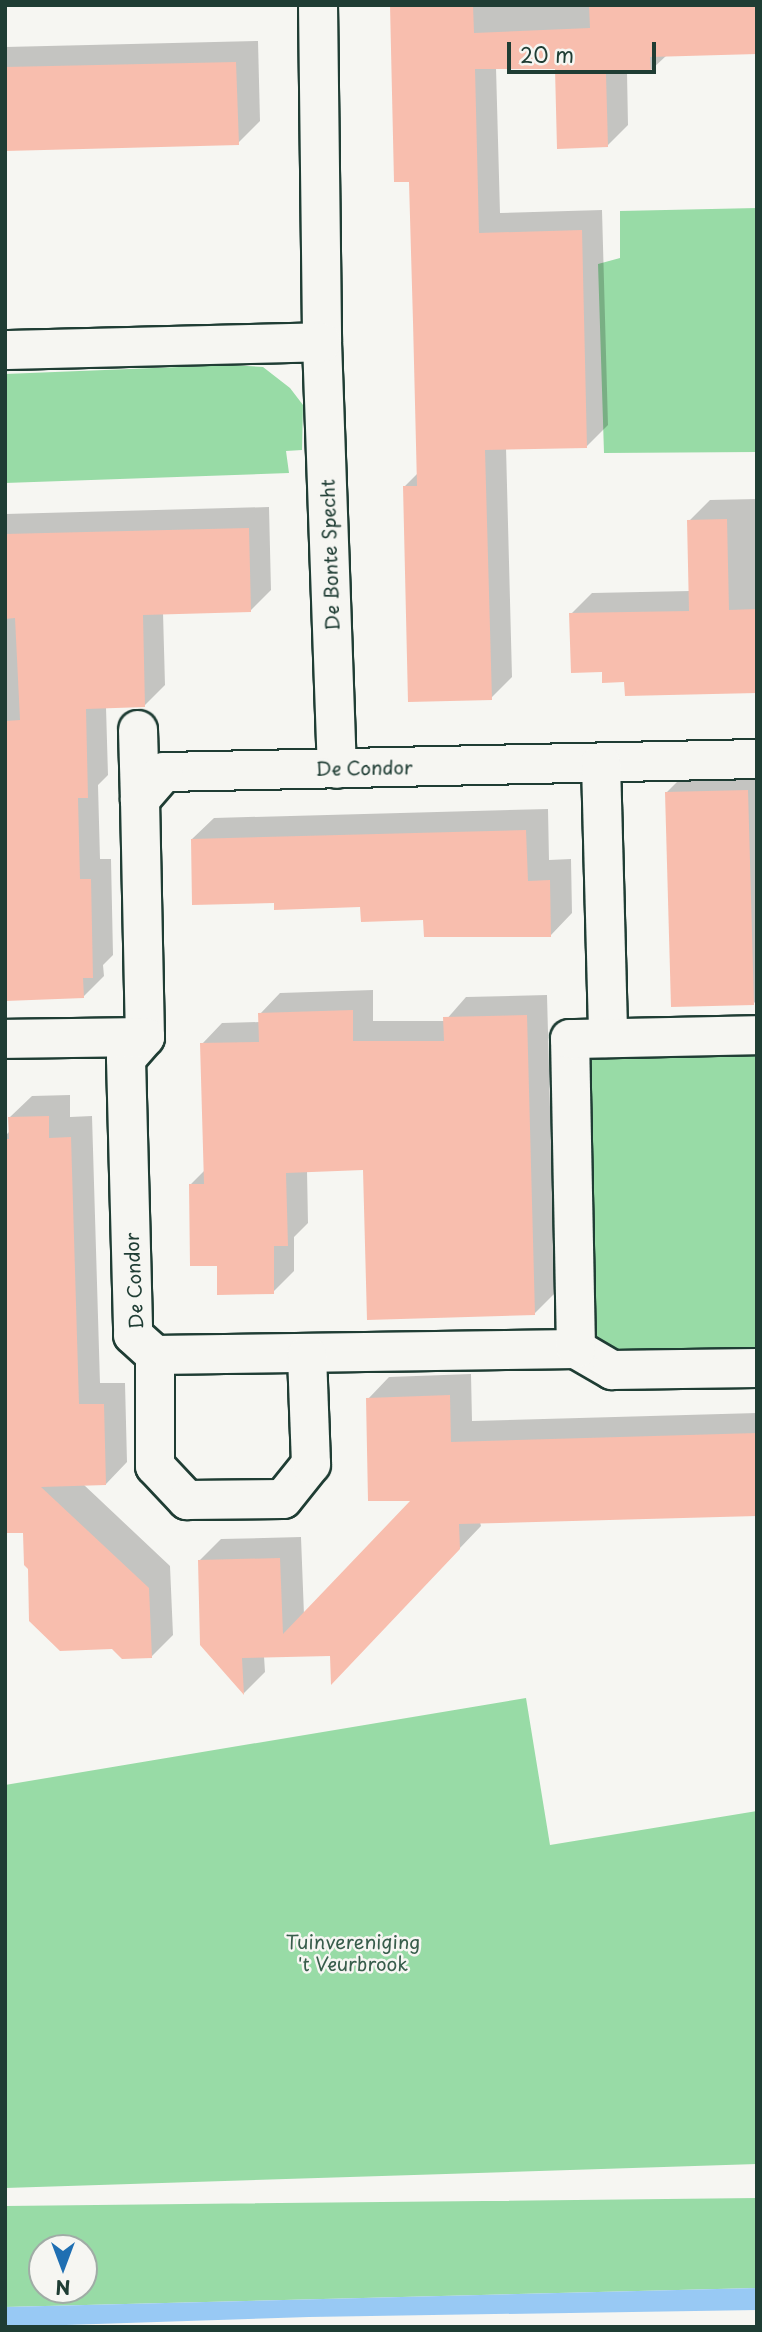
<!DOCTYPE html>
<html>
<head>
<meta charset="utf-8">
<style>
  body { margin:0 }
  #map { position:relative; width:762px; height:2332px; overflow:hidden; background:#f6f6f2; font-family:"Playpen Sans",sans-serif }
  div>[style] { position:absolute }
  .green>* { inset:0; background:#98dba6 }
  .water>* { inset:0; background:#98c9f4 }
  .shadow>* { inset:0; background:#0003 }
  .building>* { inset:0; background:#f8beae }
  .roads { filter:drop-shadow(2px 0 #1f3d34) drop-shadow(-2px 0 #1f3d34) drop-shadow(0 2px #1f3d34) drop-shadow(0 -2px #1f3d34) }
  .minor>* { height:38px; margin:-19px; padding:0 19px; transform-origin:19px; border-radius:19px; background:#f6f6f2 }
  span { translate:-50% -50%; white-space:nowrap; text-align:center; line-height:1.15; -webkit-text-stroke:5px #f6f6f2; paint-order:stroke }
  .street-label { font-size:19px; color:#1f3d34 }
  .park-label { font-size:19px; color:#375d4b }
  .frame { position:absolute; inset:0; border:7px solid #1f3d34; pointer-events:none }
  .north { position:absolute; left:28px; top:2234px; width:70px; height:70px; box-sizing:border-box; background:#f6f6f2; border:2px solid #a0aca6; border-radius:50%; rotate:180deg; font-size:19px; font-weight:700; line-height:28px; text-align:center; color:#1f3d34 }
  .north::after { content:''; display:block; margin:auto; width:24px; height:32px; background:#1f6fb2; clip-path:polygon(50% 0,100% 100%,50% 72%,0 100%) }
  .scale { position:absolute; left:507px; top:42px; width:149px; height:32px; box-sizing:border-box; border:4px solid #1f3d34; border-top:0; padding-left:9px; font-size:21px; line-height:24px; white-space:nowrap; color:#1f3d34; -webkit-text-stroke:5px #f6f6f2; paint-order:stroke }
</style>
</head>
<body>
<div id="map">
  <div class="green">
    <i style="clip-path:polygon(757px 208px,757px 452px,604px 453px,598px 264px,620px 258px,620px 211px)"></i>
    <i style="clip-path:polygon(229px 365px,263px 367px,290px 388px,303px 405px,302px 450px,286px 451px,289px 473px,5px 483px,5px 374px)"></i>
    <i style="clip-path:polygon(757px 1049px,757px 1348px,607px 1353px,590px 1337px,583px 1054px)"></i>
    <i style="clip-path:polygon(526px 1698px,550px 1845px,757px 1811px,757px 2164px,5px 2188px,5px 1785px)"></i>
    <i style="clip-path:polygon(evenodd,757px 2198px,757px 2288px,5px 2307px,5px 2206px,757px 2198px,42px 2248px,84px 2248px,84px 2290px,42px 2290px,42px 2248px)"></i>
  </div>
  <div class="water">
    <i style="clip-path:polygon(757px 2288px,757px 2310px,309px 2317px,5px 2327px,5px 2307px)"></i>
  </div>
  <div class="shadow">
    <i style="clip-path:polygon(392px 5px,757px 5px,667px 55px,650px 71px,627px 72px,628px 125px,607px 146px,556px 67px,496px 67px,500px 213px,602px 210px,608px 425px,587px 446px,506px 447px,512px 677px,491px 698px,404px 487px,419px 472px,411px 180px)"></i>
    <i style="clip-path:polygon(258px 41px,260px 121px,238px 143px,5px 149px,5px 47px)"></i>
    <i style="clip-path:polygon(757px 499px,757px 691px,626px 680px,604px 670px,571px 614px,592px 593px,690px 591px,689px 521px,710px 500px)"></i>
    <i style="clip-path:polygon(269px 507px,271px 590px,250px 611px,163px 612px,165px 685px,144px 706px,106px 707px,108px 775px,98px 785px,100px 859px,111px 859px,113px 955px,103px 965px,104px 976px,83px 997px,5px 999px,5px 514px)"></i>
    <i style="clip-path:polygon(757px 770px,757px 1000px,754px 1003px,666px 793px,687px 772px)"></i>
    <i style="clip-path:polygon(548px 809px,549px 860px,571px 859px,572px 913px,551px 935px,362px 905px,276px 901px,192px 839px,214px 818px)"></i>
    <i style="clip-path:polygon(373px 990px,373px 1021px,445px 1021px,466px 997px,547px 995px,555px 1293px,534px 1314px,364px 1168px,307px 1170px,308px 1223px,294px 1237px,294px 1271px,273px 1292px,219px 1265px,190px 1185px,205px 1170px,202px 1044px,222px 1023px,260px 1022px,260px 1014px,280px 993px)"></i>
    <i style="clip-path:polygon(70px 1095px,70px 1117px,92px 1116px,100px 1383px,125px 1383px,127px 1462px,106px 1484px,83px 1484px,170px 1566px,173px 1635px,151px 1657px,30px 1568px,25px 1531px,5px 1531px,5px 1136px,10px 1131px,10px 1117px,32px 1096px)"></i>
    <i style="clip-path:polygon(471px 1374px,472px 1421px,757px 1413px,757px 1514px,480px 1522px,481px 1526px,352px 1661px,332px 1654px,264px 1656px,265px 1672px,244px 1693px,202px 1645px,199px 1561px,221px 1539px,301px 1537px,304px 1615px,414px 1499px,368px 1399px,389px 1377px)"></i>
  </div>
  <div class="building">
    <i style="clip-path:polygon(390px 5px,473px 5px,474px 33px,590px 28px,589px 5px,757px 5px,757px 54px,650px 57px,651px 73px,606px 74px,608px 147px,557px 149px,555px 69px,475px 69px,479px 233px,582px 230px,587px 448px,485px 450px,492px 700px,408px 702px,403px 486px,417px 486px,413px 322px,409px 182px,394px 182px)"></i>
    <i style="clip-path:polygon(236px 62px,239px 145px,5px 151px,5px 67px)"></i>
    <i style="clip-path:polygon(727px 519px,729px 610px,757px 609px,757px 693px,625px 696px,624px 682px,602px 683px,602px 672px,571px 673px,569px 613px,689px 611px,687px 520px)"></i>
    <i style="clip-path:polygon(249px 528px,251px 612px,143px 615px,145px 707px,86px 709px,88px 798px,78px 798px,80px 879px,91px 879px,93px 978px,83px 978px,84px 998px,5px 1001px,5px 721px,20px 720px,15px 618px,5px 619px,5px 534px)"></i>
    <i style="clip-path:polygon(748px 790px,754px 1005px,671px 1007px,665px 792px)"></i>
    <i style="clip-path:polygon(526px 830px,528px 881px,550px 880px,551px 937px,424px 937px,423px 920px,361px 922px,360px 907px,274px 910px,274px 903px,192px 905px,191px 839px)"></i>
    <i style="clip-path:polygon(353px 1010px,353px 1041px,444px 1041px,443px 1017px,527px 1015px,535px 1315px,367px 1320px,363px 1170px,286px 1173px,288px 1246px,274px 1246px,274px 1294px,217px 1295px,217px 1266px,190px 1266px,189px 1184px,204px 1184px,200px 1043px,259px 1042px,258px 1013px)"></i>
    <i style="clip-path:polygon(49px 1116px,49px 1138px,71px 1137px,79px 1404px,104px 1404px,106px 1485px,41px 1487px,149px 1588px,152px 1658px,122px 1659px,112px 1649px,60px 1651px,29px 1621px,28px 1569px,24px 1565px,23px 1533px,5px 1533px,5px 1139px,9px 1139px,8px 1117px)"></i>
    <i style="clip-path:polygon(450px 1395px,451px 1442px,757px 1433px,757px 1516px,459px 1524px,460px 1549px,331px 1685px,330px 1656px,242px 1658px,244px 1695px,200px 1645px,198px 1560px,280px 1558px,283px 1634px,410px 1501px,368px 1501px,366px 1398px)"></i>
  </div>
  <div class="roads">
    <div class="minor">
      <i style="left:318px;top:5px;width:337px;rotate:89.3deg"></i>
      <i style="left:322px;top:342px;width:427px;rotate:88deg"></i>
      <i style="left:5px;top:350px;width:317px;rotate:-1.4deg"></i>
      <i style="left:138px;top:730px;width:70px;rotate:88.4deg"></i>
      <i style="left:757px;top:759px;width:593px;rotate:178.74deg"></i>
      <i style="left:164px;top:772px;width:37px;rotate:131deg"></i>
      <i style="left:140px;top:800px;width:237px;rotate:88.8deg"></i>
      <i style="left:145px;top:1037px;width:29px;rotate:131deg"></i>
      <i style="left:126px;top:1059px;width:276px;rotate:88.5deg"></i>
      <i style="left:133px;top:1335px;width:30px;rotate:42deg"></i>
      <i style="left:155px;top:1355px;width:421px;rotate:-0.8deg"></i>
      <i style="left:576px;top:1349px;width:42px;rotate:30.3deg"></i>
      <i style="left:612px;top:1370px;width:145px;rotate:-0.8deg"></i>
      <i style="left:601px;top:763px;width:275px;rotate:88.5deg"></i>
      <i style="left:5px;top:1039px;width:140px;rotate:-0.8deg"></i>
      <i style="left:576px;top:1349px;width:310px;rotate:-91.1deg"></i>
      <i style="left:570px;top:1039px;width:187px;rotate:-1.2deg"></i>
      <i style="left:155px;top:1355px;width:111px;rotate:90deg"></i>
      <i style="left:155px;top:1466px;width:47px;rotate:46.7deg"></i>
      <i style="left:187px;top:1500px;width:96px;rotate:-0.6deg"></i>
      <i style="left:283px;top:1499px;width:45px;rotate:-51.3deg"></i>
      <i style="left:311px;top:1464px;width:109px;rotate:-92.1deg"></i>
    </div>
  </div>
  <div class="street-label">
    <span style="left:330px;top:555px;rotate:-92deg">De Bonte Specht</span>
    <span style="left:364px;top:768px;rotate:-1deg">De Condor</span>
    <span style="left:134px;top:1281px;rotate:-93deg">De Condor</span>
  </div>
  <div class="park-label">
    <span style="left:353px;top:1953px">Tuinvereniging<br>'t Veurbrook</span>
  </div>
  <div class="frame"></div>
  <div class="north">N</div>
  <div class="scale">20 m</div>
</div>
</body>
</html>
